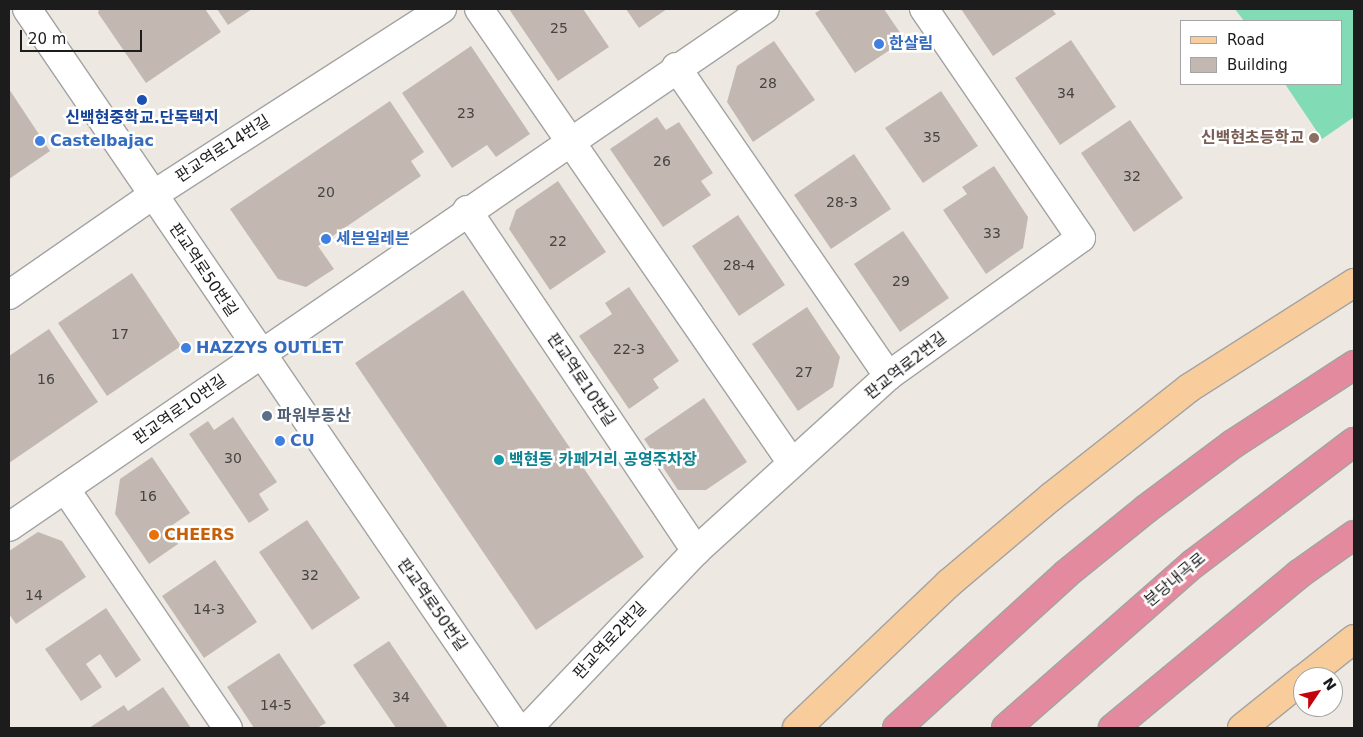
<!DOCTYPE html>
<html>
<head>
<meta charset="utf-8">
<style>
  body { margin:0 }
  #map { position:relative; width:1363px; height:737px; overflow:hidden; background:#ede9e2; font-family:"DejaVu Sans","Noto Sans KR",sans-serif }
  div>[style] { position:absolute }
  .pitch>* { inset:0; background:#81dbb5 }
  .building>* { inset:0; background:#c2b8b1 }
  .roads { filter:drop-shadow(1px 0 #a3a3a3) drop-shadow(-1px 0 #a3a3a3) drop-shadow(0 1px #a3a3a3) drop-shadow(0 -1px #a3a3a3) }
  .minor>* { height:28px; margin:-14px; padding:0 14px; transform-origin:14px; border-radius:14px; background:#fff }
  .major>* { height:28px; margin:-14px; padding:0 14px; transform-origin:14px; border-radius:14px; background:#f9cd9b }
  .highway>* { height:28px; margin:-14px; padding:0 14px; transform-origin:14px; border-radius:14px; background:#e48a9e }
  .dots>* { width:14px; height:14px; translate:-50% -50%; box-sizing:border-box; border:2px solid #fff; border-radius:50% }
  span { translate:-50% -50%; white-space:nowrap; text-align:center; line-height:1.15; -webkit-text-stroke:5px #fff; paint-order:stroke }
  .number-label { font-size:14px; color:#464341 }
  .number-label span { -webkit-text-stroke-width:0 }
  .shop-label { font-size:16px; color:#366cbe; font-weight:700 }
  .left { translate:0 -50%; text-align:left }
  .transit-label { font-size:16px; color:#164399; font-weight:700 }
  .education-label { font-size:16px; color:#785e54; font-weight:700 }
  .right { translate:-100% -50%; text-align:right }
  .street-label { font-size:16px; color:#1c1c1c }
  .service-label { font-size:16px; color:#4e5e75; font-weight:700 }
  .culture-label { font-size:16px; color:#0d838f; font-weight:700 }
  .food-label { font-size:16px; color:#c56008; font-weight:700 }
  .frame { position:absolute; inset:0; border:10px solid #1c1c1c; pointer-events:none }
  .legend { position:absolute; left:1180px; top:20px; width:162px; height:65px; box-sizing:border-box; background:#fff; border:1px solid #a4a4a4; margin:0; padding:6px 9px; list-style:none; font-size:15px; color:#1c1c1c }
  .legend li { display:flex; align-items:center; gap:10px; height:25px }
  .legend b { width:25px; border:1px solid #a4a4a4 }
  .north { position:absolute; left:1293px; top:667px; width:50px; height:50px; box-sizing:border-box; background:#fff; border:1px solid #a4a4a4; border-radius:50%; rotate:56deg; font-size:14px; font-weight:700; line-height:20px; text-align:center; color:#1c1c1c }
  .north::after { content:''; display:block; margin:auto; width:18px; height:22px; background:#c4040a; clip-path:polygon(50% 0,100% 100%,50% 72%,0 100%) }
  .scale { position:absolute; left:20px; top:30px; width:122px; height:22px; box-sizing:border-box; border:2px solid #1c1c1c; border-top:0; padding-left:6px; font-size:15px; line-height:18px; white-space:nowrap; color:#1c1c1c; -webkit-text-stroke:4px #fff; paint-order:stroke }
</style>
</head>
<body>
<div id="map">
  <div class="pitch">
    <i style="clip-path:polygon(1235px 9px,1354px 9px,1354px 117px,1322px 139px,1285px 84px,1342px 84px,1342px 21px,1244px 21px)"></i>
  </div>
  <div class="building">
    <i style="clip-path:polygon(99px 9px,205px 9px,221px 32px,146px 83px,98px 13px)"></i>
    <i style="clip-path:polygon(217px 9px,252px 9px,228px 25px)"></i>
    <i style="clip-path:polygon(509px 9px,583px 9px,609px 47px,558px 81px)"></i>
    <i style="clip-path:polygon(626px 9px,667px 9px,639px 28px)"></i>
    <i style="clip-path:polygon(822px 9px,884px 9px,905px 40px,855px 73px,815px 13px)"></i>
    <i style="clip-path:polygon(961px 9px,1052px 9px,1056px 14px,993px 56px)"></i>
    <i style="clip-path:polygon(1071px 40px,1116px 107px,1060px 145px,1015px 78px)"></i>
    <i style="clip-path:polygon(774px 41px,815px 100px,753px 142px,727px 102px,737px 66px)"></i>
    <i style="clip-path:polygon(471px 46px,530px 134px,496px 157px,487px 145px,452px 168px,402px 93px)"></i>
    <i style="clip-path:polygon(9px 89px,50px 151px,9px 179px)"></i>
    <i style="clip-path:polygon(941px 91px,978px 146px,923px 183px,885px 128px)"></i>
    <i style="clip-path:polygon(390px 101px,424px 152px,411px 161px,421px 176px,318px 246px,334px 269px,306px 287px,278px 279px,230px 209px)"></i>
    <i style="clip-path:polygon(657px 117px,666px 130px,679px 122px,713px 173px,701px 181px,711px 195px,663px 227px,610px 149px)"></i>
    <i style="clip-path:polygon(1130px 120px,1183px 198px,1134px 232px,1081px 153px)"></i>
    <i style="clip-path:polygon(854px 154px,891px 209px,831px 249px,794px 195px)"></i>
    <i style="clip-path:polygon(994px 166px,1028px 217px,1023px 248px,986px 274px,943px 210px,967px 194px,962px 187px)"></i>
    <i style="clip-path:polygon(558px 181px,606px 252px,550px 290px,509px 229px,516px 210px)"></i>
    <i style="clip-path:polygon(738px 215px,785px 285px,739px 316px,692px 246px)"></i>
    <i style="clip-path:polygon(903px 231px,949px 298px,900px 332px,854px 264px)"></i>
    <i style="clip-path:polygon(132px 273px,181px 346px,107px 396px,58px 323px)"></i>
    <i style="clip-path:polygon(629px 287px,679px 361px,653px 379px,659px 388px,629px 409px,579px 336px,612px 314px,605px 303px)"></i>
    <i style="clip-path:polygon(463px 290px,644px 557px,536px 630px,355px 363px)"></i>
    <i style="clip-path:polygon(807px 307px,840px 357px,833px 387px,798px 411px,752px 344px)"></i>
    <i style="clip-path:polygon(49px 329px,98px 402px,9px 463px,9px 356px)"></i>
    <i style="clip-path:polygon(704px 398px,747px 462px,706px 490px,678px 490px,644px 439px)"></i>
    <i style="clip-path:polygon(233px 417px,277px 482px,259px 494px,269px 510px,249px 523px,189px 434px,208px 421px,214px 430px)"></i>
    <i style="clip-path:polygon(152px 457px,190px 513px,168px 528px,178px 544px,149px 564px,115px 514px,120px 479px)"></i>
    <i style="clip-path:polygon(307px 520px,360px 598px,312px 630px,259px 552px)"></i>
    <i style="clip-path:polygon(38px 532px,62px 541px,86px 577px,16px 624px,9px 614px,9px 551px)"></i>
    <i style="clip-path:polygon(215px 560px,257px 622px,204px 658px,162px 596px)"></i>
    <i style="clip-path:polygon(106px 608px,141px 660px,116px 678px,100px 654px,86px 664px,102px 687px,81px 701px,45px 649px)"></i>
    <i style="clip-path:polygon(389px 641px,448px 728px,396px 728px,353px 665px)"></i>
    <i style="clip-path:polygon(279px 653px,326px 723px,317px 728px,254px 728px,227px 687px)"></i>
    <i style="clip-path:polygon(163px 687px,191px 728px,89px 728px,124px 705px,128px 711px)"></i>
  </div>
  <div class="roads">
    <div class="minor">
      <i style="left:27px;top:9px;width:870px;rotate:55.73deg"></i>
      <i style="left:479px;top:9px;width:551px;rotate:55.42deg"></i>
      <i style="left:676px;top:67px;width:375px;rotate:55.5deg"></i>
      <i style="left:467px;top:210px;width:411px;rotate:56.1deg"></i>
      <i style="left:9px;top:295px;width:175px;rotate:-34.8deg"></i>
      <i style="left:153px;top:195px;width:344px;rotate:-32.8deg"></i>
      <i style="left:66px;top:490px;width:288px;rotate:55.8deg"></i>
      <i style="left:9px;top:527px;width:916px;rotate:-34.42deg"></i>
      <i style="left:528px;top:728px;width:244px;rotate:-46.5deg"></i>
      <i style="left:696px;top:551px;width:260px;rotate:-42.3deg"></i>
      <i style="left:888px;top:376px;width:237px;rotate:-35.6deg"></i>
      <i style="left:1081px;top:238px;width:278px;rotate:-124.4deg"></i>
    </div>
    <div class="major">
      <i style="left:1306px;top:677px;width:61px;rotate:-38.4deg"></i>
      <i style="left:797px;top:728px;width:209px;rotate:-43.6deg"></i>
      <i style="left:948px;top:584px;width:135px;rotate:-40.2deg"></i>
      <i style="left:1051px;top:497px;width:176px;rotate:-38.3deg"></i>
      <i style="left:1189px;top:388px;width:196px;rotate:-32.5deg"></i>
      <i style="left:1242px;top:728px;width:78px;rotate:-38.8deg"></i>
    </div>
    <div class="highway">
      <i style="left:897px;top:728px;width:229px;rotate:-42.3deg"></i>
      <i style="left:1066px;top:574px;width:103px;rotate:-39.1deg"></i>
      <i style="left:1146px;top:509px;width:109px;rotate:-36.8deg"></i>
      <i style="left:1233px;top:444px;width:145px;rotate:-33.1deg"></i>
      <i style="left:1006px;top:728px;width:249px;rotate:-41.3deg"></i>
      <i style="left:1193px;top:564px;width:202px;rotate:-37.2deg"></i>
      <i style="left:1113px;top:728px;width:241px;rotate:-39.6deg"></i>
      <i style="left:1299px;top:574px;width:67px;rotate:-35.3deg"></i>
    </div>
  </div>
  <div class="dots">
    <i style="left:879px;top:44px;background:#3f7fe0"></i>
    <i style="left:142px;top:100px;background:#1a4fb4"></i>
    <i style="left:1314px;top:138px;background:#8d6e63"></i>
    <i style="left:40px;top:141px;background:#3f7fe0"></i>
    <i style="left:326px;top:239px;background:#3f7fe0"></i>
    <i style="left:186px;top:348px;background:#3f7fe0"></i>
    <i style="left:267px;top:416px;background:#5c6f8a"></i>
    <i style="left:280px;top:441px;background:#3f7fe0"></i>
    <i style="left:499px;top:460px;background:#0f9aa8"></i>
    <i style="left:154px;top:535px;background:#e8710a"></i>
  </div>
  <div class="number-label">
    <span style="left:559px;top:28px">25</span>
    <span style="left:768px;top:83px">28</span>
    <span style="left:1066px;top:93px">34</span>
    <span style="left:466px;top:113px">23</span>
    <span style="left:932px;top:137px">35</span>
    <span style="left:662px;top:161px">26</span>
    <span style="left:1132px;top:176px">32</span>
    <span style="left:326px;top:192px">20</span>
    <span style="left:842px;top:202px">28-3</span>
    <span style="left:992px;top:233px">33</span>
    <span style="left:558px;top:241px">22</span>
    <span style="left:739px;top:265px">28-4</span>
    <span style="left:901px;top:281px">29</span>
    <span style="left:120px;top:334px">17</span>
    <span style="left:629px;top:349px">22-3</span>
    <span style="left:804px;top:372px">27</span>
    <span style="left:46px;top:379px">16</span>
    <span style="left:233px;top:458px">30</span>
    <span style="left:148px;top:496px">16</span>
    <span style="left:310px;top:575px">32</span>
    <span style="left:34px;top:595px">14</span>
    <span style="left:209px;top:609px">14-3</span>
    <span style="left:401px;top:697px">34</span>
    <span style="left:276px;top:705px">14-5</span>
  </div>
  <div class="shop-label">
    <span class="left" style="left:889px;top:44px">한살림</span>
    <span class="left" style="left:50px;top:141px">Castelbajac</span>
    <span class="left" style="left:336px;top:239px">세븐일레븐</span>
    <span class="left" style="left:196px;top:348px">HAZZYS OUTLET</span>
    <span class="left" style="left:290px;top:441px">CU</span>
  </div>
  <div class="transit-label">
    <span style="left:142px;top:118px">신백현중학교.단독택지</span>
  </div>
  <div class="education-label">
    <span class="right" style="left:1304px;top:138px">신백현초등학교</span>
  </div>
  <div class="street-label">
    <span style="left:223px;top:149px;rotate:-33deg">판교역로14번길</span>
    <span style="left:203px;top:270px;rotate:56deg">판교역로50번길</span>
    <span style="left:906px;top:366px;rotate:-38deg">판교역로2번길</span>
    <span style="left:581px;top:380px;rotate:56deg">판교역로10번길</span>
    <span style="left:180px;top:410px;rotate:-35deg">판교역로10번길</span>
    <span style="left:1175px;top:580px;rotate:-40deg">분당내곡로</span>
    <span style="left:432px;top:605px;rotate:55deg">판교역로50번길</span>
    <span style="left:610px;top:641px;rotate:-47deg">판교역로2번길</span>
  </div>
  <div class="service-label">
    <span class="left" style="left:277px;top:416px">파워부동산</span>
  </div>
  <div class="culture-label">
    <span class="left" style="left:509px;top:460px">백현동 카페거리 공영주차장</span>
  </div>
  <div class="food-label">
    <span class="left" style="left:164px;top:535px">CHEERS</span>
  </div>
  <div class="frame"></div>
  <ul class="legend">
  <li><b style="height:6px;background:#f9cd9b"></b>Road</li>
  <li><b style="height:14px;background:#c2b8b1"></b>Building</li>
  </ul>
  <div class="north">N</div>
  <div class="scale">20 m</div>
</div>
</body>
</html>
